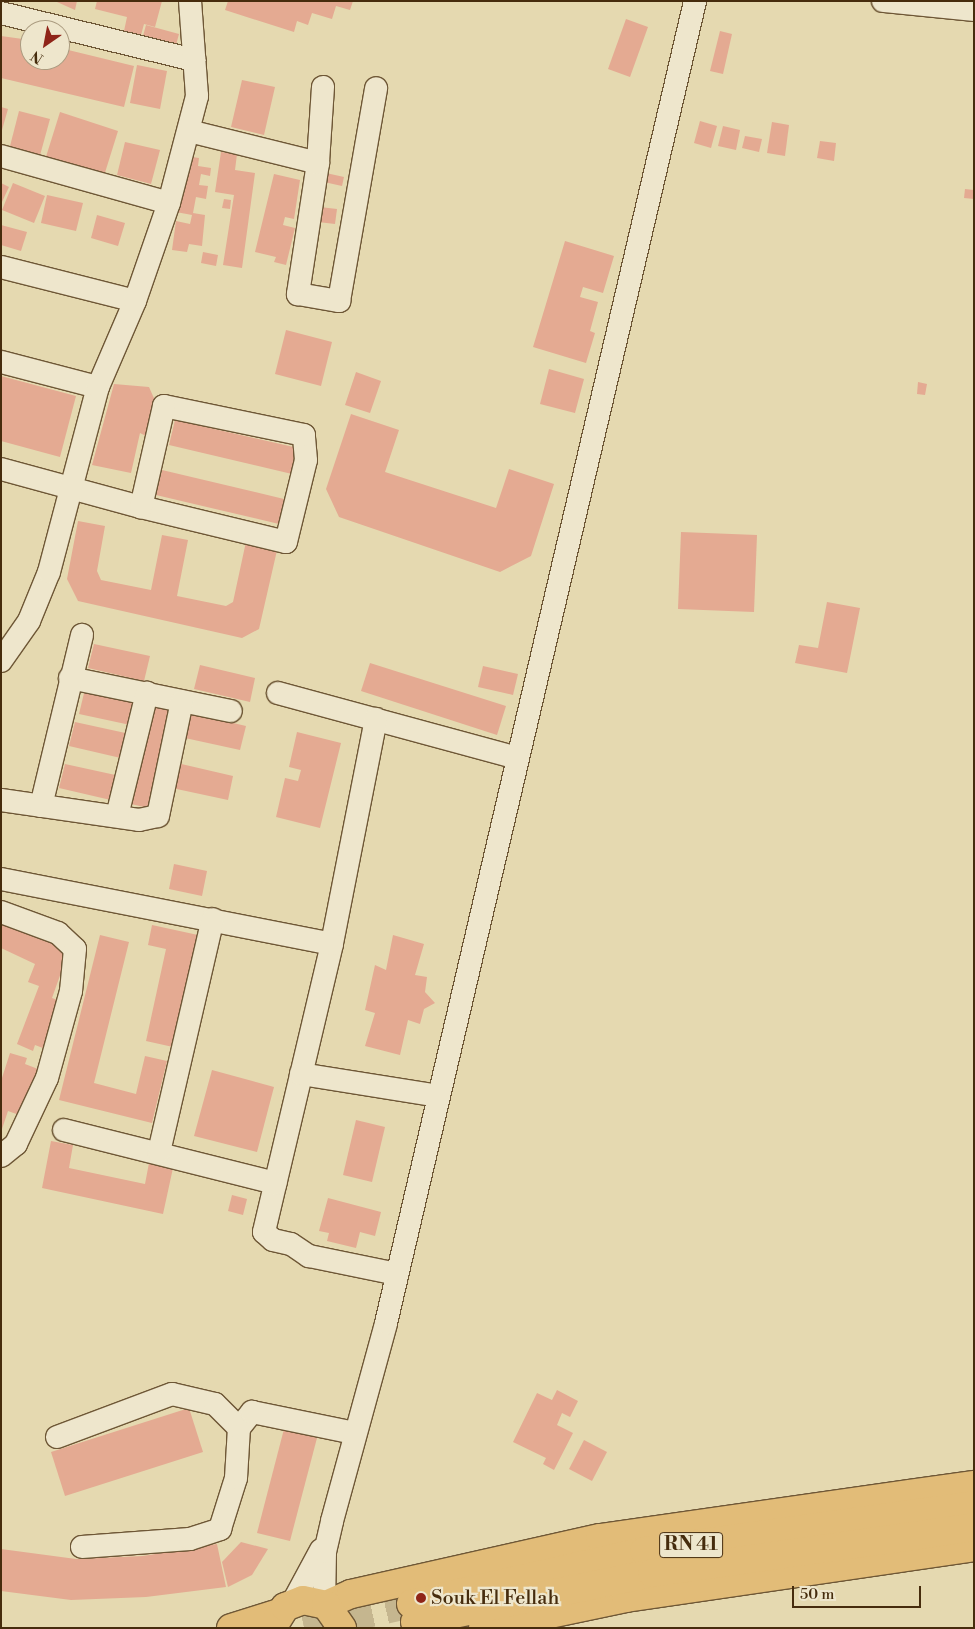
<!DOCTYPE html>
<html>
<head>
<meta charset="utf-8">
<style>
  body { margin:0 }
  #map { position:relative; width:975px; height:1629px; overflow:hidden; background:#e5d9b0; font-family:"Libre Bodoni",serif }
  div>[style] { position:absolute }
  .building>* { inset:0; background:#e4aa92 }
  .highway-tunnel>* { height:28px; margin-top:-14px; transform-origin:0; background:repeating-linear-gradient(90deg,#c5b68f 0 28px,transparent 0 42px) }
  .roads { filter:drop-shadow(1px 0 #6e5736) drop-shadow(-1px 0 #6e5736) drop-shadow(0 1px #6e5736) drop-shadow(0 -1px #6e5736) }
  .minor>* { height:22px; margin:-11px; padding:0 11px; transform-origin:11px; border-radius:11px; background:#eee6cc }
  .major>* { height:28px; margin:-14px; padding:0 14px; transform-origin:14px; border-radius:14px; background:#e2bc78 }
  .highway>* { height:28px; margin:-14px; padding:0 14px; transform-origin:14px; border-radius:14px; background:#e2bc78 }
  .dots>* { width:14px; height:14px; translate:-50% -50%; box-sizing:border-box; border:2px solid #eee6cc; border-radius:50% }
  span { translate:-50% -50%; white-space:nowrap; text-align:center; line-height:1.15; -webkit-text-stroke:4.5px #eee6cc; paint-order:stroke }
  .shield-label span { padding:1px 4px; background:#eee6cc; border:1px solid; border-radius:4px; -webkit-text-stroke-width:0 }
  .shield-label { font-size:19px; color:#462c0d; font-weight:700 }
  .poi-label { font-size:20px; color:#462c0d }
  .left { translate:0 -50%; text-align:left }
  .frame { position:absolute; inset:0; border:2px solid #462c0d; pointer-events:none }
  .north { position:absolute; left:20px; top:20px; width:50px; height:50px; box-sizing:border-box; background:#eee6cc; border:1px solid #ab9c80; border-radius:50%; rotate:213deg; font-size:14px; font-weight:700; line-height:20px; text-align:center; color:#462c0d }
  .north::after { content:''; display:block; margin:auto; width:18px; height:22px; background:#8f2418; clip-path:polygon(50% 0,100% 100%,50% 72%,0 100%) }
  .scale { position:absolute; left:792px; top:1586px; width:129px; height:22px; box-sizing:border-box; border:2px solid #462c0d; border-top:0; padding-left:6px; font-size:15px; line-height:18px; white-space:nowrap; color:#462c0d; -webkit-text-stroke:4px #eee6cc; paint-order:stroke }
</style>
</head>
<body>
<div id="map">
  <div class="building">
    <i style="clip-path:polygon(77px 1px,75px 10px,57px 2px,57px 1px)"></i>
    <i style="clip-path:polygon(97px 1px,162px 1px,155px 27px,144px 24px,141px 35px,124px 31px,127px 17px,95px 9px)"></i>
    <i style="clip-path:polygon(228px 1px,353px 1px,350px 10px,336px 6px,332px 19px,312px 13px,308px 25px,297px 21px,294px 32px,225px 10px)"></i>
    <i style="clip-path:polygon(626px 19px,648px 27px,630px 77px,608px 69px)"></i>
    <i style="clip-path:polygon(146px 25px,179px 34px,173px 56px,140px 47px)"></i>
    <i style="clip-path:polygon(720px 31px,732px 34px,723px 74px,710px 71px)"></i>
    <i style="clip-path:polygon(1px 36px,30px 40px,30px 60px,60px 60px,60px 48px,134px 66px,124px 107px,1px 78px)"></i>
    <i style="clip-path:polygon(137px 65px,167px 71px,160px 109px,130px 103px)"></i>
    <i style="clip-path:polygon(242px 80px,275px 87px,264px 135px,231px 127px)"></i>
    <i style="clip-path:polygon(1px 107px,8px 109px,2px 130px,1px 130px)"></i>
    <i style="clip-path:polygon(19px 111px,50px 119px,39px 159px,9px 150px)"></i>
    <i style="clip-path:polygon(60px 112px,118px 131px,103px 179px,45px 160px)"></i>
    <i style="clip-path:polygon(700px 121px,717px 126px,711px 148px,694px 143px)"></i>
    <i style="clip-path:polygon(772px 122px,789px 125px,785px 156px,767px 153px)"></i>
    <i style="clip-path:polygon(723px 126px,740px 130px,736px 150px,718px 146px)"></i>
    <i style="clip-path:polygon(745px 136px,762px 139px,759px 152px,742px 148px)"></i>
    <i style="clip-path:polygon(820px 141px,836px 143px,834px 161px,817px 158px)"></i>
    <i style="clip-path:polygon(125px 142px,160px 150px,151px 184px,117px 175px)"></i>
    <i style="clip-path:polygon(221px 152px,237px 154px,235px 170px,255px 173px,242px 268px,223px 265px,234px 195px,215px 192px)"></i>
    <i style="clip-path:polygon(185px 156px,199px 158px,198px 166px,211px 168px,210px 176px,201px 174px,199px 185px,208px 186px,206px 199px,196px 197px,193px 213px,205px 215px,202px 246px,189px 244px,187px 252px,172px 250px,176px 221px,190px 224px,192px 215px,176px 212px)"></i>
    <i style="clip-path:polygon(326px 173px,344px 177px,342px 186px,324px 182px)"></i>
    <i style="clip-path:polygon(274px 174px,300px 180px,294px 219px,285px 217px,283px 225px,295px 228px,286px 265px,274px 262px,276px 257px,255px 252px)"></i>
    <i style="clip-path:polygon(1px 183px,9px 187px,1px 204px)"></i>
    <i style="clip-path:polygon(13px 183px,45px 196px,34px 223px,2px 210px)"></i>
    <i style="clip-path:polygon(965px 189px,974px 190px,974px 199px,964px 198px)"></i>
    <i style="clip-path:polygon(47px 195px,83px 203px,76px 231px,41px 223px)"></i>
    <i style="clip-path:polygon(224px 199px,231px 200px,230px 209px,222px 208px)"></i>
    <i style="clip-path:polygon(320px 207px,337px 209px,335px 224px,318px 222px)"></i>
    <i style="clip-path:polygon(97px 215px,125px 223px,118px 246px,91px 238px)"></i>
    <i style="clip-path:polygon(1px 225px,27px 232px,21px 251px,1px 245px)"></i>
    <i style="clip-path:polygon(565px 241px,614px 256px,603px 293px,583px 287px,580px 297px,598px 302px,590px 331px,595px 333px,586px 363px,533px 347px)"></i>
    <i style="clip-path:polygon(203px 252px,218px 255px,216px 266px,201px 263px)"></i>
    <i style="clip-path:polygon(286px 330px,332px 342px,321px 386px,275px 374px)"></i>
    <i style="clip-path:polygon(549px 369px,584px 379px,575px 413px,540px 404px)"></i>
    <i style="clip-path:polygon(356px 372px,381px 381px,370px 413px,345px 405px)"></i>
    <i style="clip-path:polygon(1px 376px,76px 396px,60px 457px,1px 441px)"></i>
    <i style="clip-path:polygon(918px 382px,927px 384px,925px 395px,917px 394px)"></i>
    <i style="clip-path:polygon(114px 384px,149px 387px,157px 405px,150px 438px,140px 433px,131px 473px,92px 465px)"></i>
    <i style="clip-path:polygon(351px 414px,399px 430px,385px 472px,496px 508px,509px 469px,554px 484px,531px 556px,500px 572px,339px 517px,326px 489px)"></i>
    <i style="clip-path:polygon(175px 420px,298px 448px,292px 474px,169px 445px)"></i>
    <i style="clip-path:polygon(162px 470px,284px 499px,279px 524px,156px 495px)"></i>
    <i style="clip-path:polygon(78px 521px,105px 526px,97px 571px,101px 580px,151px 590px,162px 535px,188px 540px,177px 596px,226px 606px,233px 602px,247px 537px,278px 546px,259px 629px,242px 638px,78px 601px,67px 579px)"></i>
    <i style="clip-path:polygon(681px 532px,757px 535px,754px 612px,678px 609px)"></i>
    <i style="clip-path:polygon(827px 602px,860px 608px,847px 673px,795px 663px,799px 645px,818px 648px)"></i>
    <i style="clip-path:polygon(94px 644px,150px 656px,144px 681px,88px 668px)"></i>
    <i style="clip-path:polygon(370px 663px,506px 706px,497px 735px,361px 691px)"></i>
    <i style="clip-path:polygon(200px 665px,255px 678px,250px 702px,194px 689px)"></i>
    <i style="clip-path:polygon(483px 666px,518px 674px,513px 695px,478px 687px)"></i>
    <i style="clip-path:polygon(85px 689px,140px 702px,135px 726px,79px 714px)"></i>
    <i style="clip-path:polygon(151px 701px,175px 707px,154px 803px,148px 808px,127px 803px)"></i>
    <i style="clip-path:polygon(190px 713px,246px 726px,240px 750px,185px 738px)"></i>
    <i style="clip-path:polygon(75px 722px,130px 734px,125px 759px,69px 746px)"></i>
    <i style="clip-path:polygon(297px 732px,341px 743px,320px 828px,276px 817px,285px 778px,298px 781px,301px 770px,289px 767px)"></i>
    <i style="clip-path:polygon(177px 763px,233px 776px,228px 800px,172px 788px)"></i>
    <i style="clip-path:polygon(65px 764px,120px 776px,115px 801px,59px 788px)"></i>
    <i style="clip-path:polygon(174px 864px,207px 871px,202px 896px,169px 889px)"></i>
    <i style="clip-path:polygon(1px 920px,60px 940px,68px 953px,52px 998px,66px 1003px,48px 1050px,35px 1045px,33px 1051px,17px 1044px,39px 986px,28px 982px,35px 964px,1px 948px)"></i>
    <i style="clip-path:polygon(152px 925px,198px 935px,173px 1047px,146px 1041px,166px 949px,148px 945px)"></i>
    <i style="clip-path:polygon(100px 935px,129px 942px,94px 1083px,136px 1094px,145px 1056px,167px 1061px,152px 1123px,59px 1100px)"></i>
    <i style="clip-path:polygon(393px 935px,424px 944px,415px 975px,427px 977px,425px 992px,435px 1003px,424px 1009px,420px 1024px,408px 1020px,400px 1055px,365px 1046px,375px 1013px,365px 1010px,375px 965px,386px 970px)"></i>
    <i style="clip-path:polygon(10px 1053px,27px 1058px,25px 1064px,38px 1069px,22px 1116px,8px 1111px,2px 1129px,1px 1081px)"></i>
    <i style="clip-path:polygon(212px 1070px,274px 1087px,257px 1152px,194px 1136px)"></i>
    <i style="clip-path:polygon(356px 1120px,385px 1127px,372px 1182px,343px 1175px)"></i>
    <i style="clip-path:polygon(51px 1141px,73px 1145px,69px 1168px,145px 1184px,149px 1163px,173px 1168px,163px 1214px,42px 1188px)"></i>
    <i style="clip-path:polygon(232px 1195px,247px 1199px,243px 1215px,228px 1211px)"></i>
    <i style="clip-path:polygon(328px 1198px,381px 1212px,375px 1236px,360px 1232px,356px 1248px,327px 1241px,329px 1233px,319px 1231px)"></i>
    <i style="clip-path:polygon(557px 1390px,578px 1401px,570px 1417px,562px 1413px,557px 1425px,573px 1433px,554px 1470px,543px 1464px,546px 1458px,513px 1442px,537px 1393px,552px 1400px)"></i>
    <i style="clip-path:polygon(189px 1408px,203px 1452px,65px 1496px,51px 1452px)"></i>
    <i style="clip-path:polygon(284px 1429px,317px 1438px,290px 1541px,257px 1533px)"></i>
    <i style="clip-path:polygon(584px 1440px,607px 1452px,592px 1481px,569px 1469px)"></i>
    <i style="clip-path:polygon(241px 1542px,268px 1549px,252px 1575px,228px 1587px,222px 1562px)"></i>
    <i style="clip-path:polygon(217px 1544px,226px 1587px,146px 1597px,71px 1600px,1px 1591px,1px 1549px,76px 1559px,143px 1556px)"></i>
  </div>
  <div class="highway-tunnel">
    <i style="left:304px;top:1628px;width:110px;rotate:-12.6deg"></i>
  </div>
  <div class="roads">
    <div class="minor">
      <i style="left:883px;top:1px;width:91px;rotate:5.6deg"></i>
      <i style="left:1px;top:13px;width:199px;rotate:13.7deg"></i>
      <i style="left:323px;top:87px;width:76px;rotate:93.8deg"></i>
      <i style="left:318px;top:163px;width:133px;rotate:98.7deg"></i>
      <i style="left:298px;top:294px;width:42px;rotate:9.7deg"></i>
      <i style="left:339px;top:301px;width:216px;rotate:-80.1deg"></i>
      <i style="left:189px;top:131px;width:133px;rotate:13.9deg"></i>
      <i style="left:1px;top:156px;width:174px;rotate:15.6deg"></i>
      <i style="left:1px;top:267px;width:138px;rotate:14.2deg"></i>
      <i style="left:1px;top:362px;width:100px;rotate:14.5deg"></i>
      <i style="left:1px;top:469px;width:145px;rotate:15.2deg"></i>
      <i style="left:141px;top:507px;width:149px;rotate:13.6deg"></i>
      <i style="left:286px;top:542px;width:84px;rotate:-76.3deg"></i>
      <i style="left:306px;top:460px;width:25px;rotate:-95deg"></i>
      <i style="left:304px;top:435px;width:143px;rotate:-168.3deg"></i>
      <i style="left:164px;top:406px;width:104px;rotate:102.8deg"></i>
      <i style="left:1px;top:661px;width:49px;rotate:-55deg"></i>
      <i style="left:29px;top:621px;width:53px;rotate:-67.8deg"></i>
      <i style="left:49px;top:572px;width:191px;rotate:-75.2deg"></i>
      <i style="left:98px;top:387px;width:94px;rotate:-66.7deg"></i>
      <i style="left:135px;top:301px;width:104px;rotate:-70.9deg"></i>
      <i style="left:169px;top:203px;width:111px;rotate:-75.3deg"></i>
      <i style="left:197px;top:96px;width:95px;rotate:-94.2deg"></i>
      <i style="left:70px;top:678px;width:164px;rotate:11.6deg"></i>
      <i style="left:278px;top:693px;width:248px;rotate:15.2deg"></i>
      <i style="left:376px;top:719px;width:229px;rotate:101.1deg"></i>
      <i style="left:332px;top:944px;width:296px;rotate:103.3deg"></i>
      <i style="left:264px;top:1232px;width:12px;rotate:42deg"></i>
      <i style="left:273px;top:1240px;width:18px;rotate:13deg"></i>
      <i style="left:291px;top:1244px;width:22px;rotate:34deg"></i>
      <i style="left:309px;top:1256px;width:90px;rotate:11.6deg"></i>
      <i style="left:1px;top:800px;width:139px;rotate:8.2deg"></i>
      <i style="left:139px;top:820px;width:19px;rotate:-12deg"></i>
      <i style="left:158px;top:816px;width:117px;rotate:-78.2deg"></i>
      <i style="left:41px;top:806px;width:176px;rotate:-76.5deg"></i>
      <i style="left:117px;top:816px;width:127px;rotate:-76.3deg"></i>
      <i style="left:1px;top:879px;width:337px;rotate:11.1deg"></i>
      <i style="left:1px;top:912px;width:61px;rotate:20.2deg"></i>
      <i style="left:58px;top:933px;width:23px;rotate:43deg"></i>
      <i style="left:75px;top:949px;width:42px;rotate:95.4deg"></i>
      <i style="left:71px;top:991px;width:90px;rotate:105.4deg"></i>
      <i style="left:47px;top:1078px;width:73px;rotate:115.2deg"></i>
      <i style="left:16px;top:1144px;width:19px;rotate:141deg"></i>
      <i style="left:301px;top:1074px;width:139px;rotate:9.1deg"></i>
      <i style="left:64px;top:1130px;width:218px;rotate:14.1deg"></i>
      <i style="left:159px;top:1152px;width:239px;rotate:-77deg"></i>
      <i style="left:57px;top:1437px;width:123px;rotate:-20.5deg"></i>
      <i style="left:172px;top:1394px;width:44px;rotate:13.1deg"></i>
      <i style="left:215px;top:1404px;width:34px;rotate:45deg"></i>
      <i style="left:82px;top:1547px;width:108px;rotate:-4.2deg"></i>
      <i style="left:190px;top:1539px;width:32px;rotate:-18deg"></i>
      <i style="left:220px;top:1529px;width:53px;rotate:-72.6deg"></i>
      <i style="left:236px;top:1478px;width:50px;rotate:-86.6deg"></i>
      <i style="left:239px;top:1428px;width:21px;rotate:-51deg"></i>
      <i style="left:252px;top:1412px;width:104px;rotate:11.6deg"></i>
      <i style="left:293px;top:1602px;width:59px;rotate:-61.7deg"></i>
      <i style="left:324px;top:1604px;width:52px;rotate:-88.9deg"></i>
      <i style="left:325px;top:1552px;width:32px;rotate:-77deg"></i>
      <i style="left:332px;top:1521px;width:205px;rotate:-74.7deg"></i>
      <i style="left:386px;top:1323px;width:1358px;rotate:-76.84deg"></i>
    </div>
    <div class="major">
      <i style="left:326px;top:1605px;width:27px;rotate:-24deg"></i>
      <i style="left:351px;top:1594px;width:255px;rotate:-12.7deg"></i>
      <i style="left:600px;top:1538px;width:378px;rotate:-8.1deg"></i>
      <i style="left:231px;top:1628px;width:50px;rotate:-17.4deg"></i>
      <i style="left:272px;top:1628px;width:25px;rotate:-58deg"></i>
      <i style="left:285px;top:1607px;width:19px;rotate:-21deg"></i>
      <i style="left:303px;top:1600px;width:24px;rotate:12deg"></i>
      <i style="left:326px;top:1605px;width:28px;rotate:55deg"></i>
      <i style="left:483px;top:1628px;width:146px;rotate:-11.8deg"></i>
      <i style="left:626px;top:1598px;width:352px;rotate:-8.3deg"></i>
    </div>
    <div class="highway">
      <i style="left:411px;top:1604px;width:239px;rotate:-12.8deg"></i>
      <i style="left:644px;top:1551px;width:333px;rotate:-7.9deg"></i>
      <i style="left:415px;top:1622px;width:242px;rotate:-11.7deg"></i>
      <i style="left:652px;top:1573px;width:325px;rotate:-8.1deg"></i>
    </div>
  </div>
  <div class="dots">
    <i style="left:421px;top:1598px;background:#8f2418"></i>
  </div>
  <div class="shield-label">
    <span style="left:691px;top:1545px">RN 41</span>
  </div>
  <div class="poi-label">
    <span class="left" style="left:431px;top:1598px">Souk El Fellah</span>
  </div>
  <div class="frame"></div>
  <div class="north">N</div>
  <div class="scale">50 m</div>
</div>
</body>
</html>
